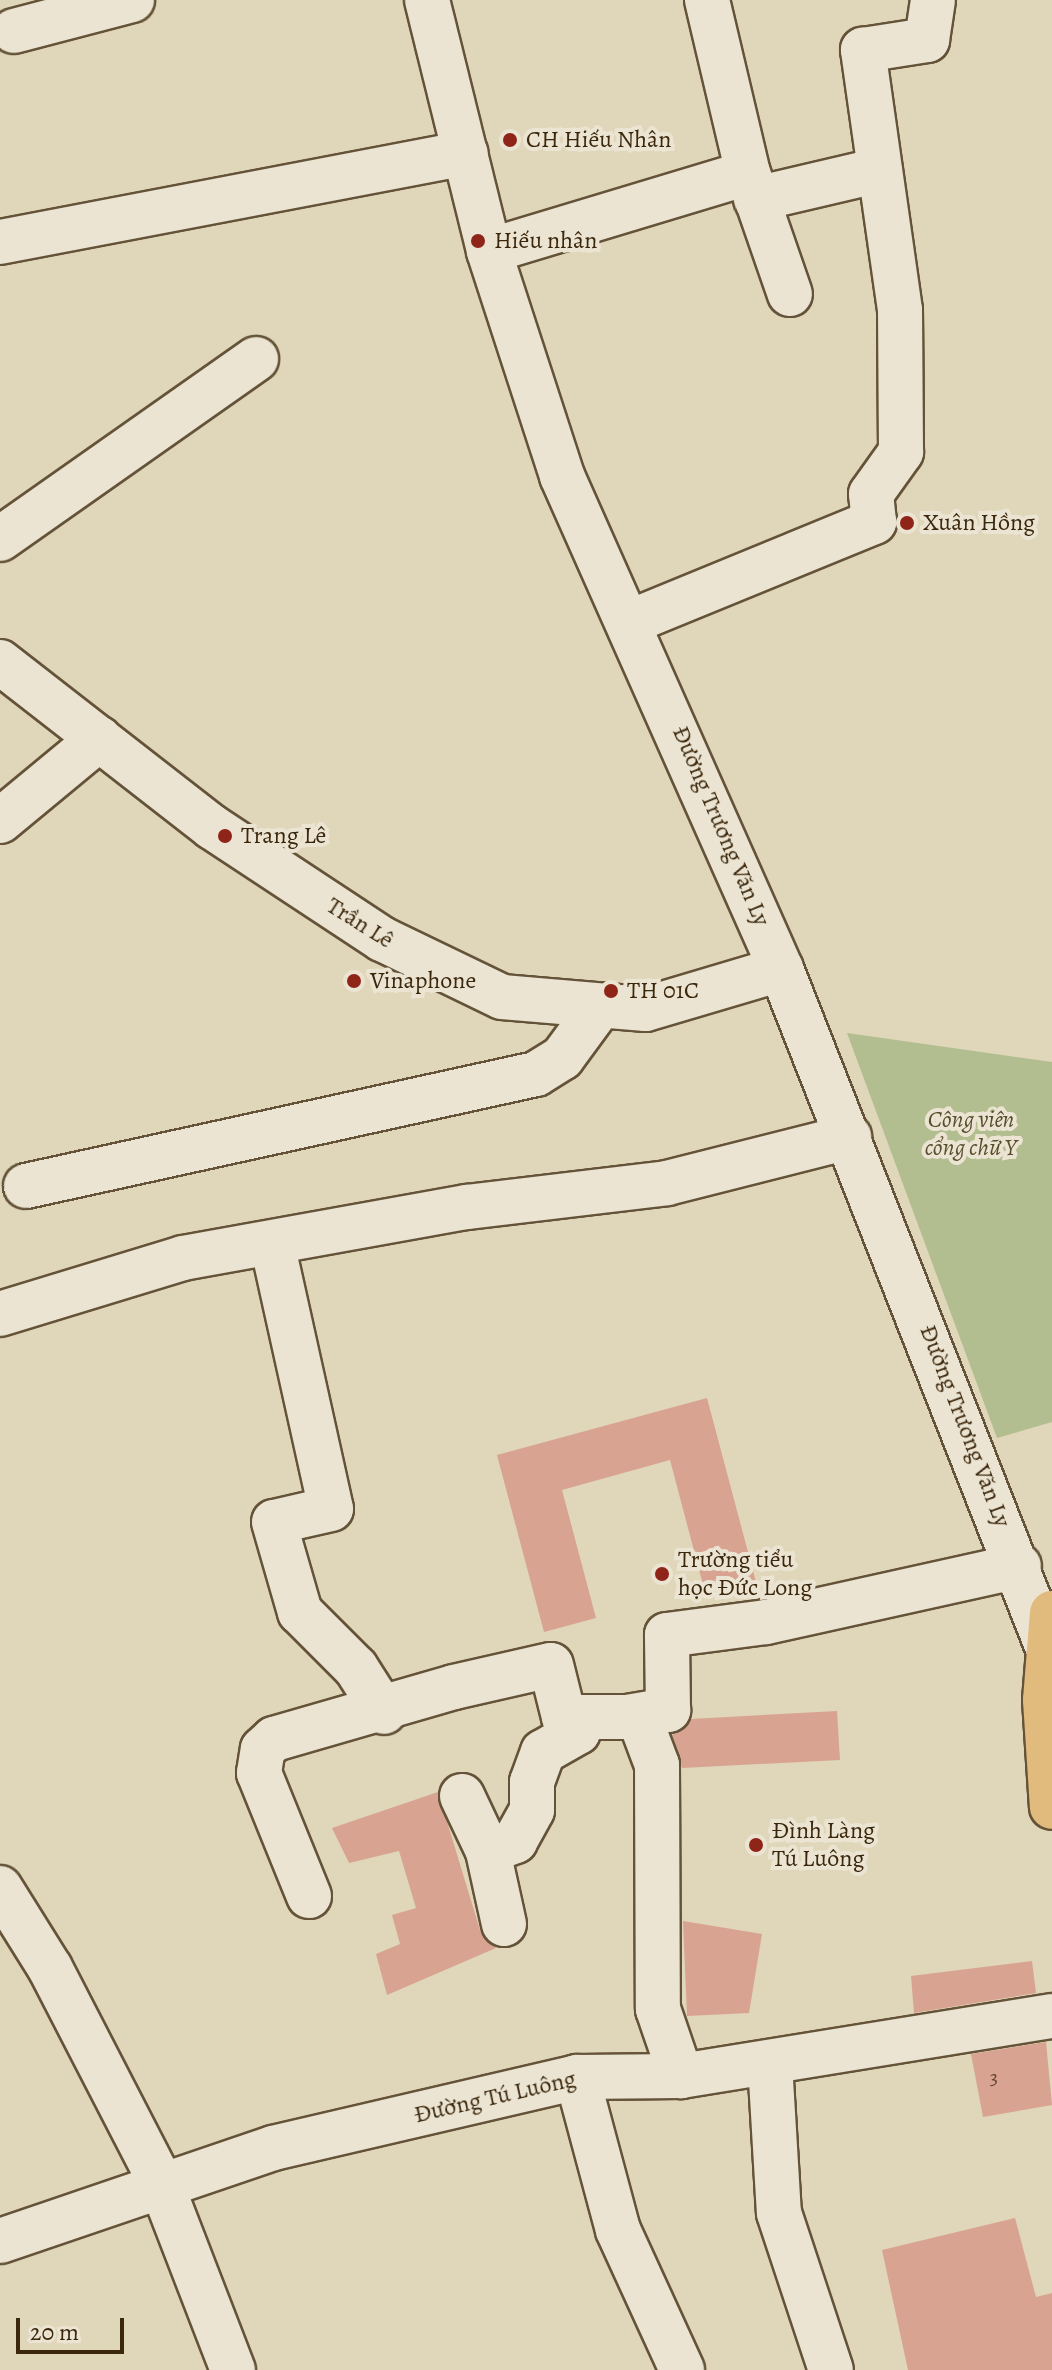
<!DOCTYPE html>
<html>
<head>
<meta charset="utf-8">
<style>
  body { margin:0 }
  #map { position:relative; width:1052px; height:2370px; overflow:hidden; background:#e0d6ba; font-family:Alegreya,serif }
  div>[style] { position:absolute }
  .green>* { inset:0; background:#b2be90 }
  .building>* { inset:0; background:#d8a391 }
  .roads { filter:drop-shadow(2px 0 #645338) drop-shadow(-2px 0 #645338) drop-shadow(0 2px #645338) drop-shadow(0 -2px #645338) }
  .minor>* { height:44px; margin:-22px; padding:0 22px; transform-origin:22px; border-radius:22px; background:#ebe4d2 }
  .major>* { height:44px; margin:-22px; padding:0 22px; transform-origin:22px; border-radius:22px; background:#e0bb7d }
  .dots>* { width:22px; height:22px; translate:-50% -50%; box-sizing:border-box; border:4px solid #ebe4d2; border-radius:50% }
  span { translate:-50% -50%; white-space:nowrap; text-align:center; line-height:1.15; -webkit-text-stroke:8px #ebe4d2; paint-order:stroke }
  .number-label { font-size:20px; color:#62462d }
  .number-label span { -webkit-text-stroke-width:0 }
  .poi-label { font-size:24px; color:#3b270c }
  .left { translate:0 -50%; text-align:left }
  .street-label { font-size:24px; color:#3b270c }
  .park-label { font-size:24px; color:#594d2d; font-style:italic }
  .scale { position:absolute; left:16px; top:2318px; width:108px; height:36px; box-sizing:border-box; border:4px solid #3b270c; border-top:0; padding-left:10px; font-size:24px; line-height:28px; white-space:nowrap; color:#3b270c; -webkit-text-stroke:6px #ebe4d2; paint-order:stroke }
</style>
</head>
<body>
<div id="map">
  <div class="green">
    <i style="clip-path:polygon(847px 1033px,1052px 1062px,1052px 1422px,997px 1438px)"></i>
  </div>
  <div class="building">
    <i style="clip-path:polygon(707px 1398px,756px 1582px,706px 1596px,670px 1460px,562px 1490px,596px 1618px,544px 1632px,497px 1455px)"></i>
    <i style="clip-path:polygon(837px 1711px,840px 1760px,682px 1768px,672px 1735px,691px 1719px)"></i>
    <i style="clip-path:polygon(438px 1792px,480px 1930px,496px 1948px,387px 1995px,376px 1954px,400px 1944px,392px 1915px,416px 1908px,399px 1851px,349px 1863px,332px 1828px)"></i>
    <i style="clip-path:polygon(683px 1921px,762px 1934px,749px 2013px,687px 2016px)"></i>
    <i style="clip-path:polygon(1032px 1961px,1036px 1993px,914px 2013px,911px 1976px)"></i>
    <i style="clip-path:polygon(1046px 2042px,1052px 2105px,983px 2117px,971px 2054px)"></i>
    <i style="clip-path:polygon(1015px 2218px,1036px 2297px,1052px 2293px,1052px 2370px,908px 2370px,882px 2250px)"></i>
  </div>
  <div class="roads">
    <div class="minor">
      <i style="left:427px;top:0;width:259px;rotate:76.1deg"></i>
      <i style="left:489px;top:251px;width:237px;rotate:72deg"></i>
      <i style="left:562px;top:476px;width:539px;rotate:66.05deg"></i>
      <i style="left:781px;top:969px;width:724px;rotate:68.54deg"></i>
      <i style="left:707px;top:0;width:178px;rotate:76.7deg"></i>
      <i style="left:748px;top:173px;width:128px;rotate:70.9deg"></i>
      <i style="left:14px;top:31px;width:122px;rotate:-14.7deg"></i>
      <i style="left:756px;top:199px;width:127px;rotate:-13.2deg"></i>
      <i style="left:0;top:242px;width:474px;rotate:-10.8deg"></i>
      <i style="left:489px;top:251px;width:270px;rotate:-16.8deg"></i>
      <i style="left:0;top:539px;width:313px;rotate:-35.1deg"></i>
      <i style="left:630px;top:622px;width:264px;rotate:-22.3deg"></i>
      <i style="left:874px;top:522px;width:28px;rotate:-96deg"></i>
      <i style="left:871px;top:494px;width:52px;rotate:-54.5deg"></i>
      <i style="left:901px;top:452px;width:142px;rotate:-90.4deg"></i>
      <i style="left:900px;top:310px;width:263px;rotate:-98.1deg"></i>
      <i style="left:863px;top:50px;width:65px;rotate:-8.9deg"></i>
      <i style="left:927px;top:40px;width:40px;rotate:-81.5deg"></i>
      <i style="left:0;top:662px;width:269px;rotate:37.9deg"></i>
      <i style="left:212px;top:827px;width:204px;rotate:33.4deg"></i>
      <i style="left:382px;top:939px;width:133px;rotate:25.8deg"></i>
      <i style="left:502px;top:997px;width:144px;rotate:4.8deg"></i>
      <i style="left:646px;top:1009px;width:141px;rotate:-16.5deg"></i>
      <i style="left:0;top:821px;width:129px;rotate:-39.6deg"></i>
      <i style="left:26px;top:1186px;width:522px;rotate:-12.39deg"></i>
      <i style="left:536px;top:1074px;width:31px;rotate:-32deg"></i>
      <i style="left:562px;top:1058px;width:61px;rotate:-53.7deg"></i>
      <i style="left:272px;top:1243px;width:272px;rotate:77.5deg"></i>
      <i style="left:331px;top:1509px;width:58px;rotate:167.2deg"></i>
      <i style="left:274px;top:1522px;width:94px;rotate:73.9deg"></i>
      <i style="left:300px;top:1612px;width:79px;rotate:45deg"></i>
      <i style="left:356px;top:1668px;width:52px;rotate:57.5deg"></i>
      <i style="left:0;top:1314px;width:191px;rotate:-17deg"></i>
      <i style="left:183px;top:1258px;width:289px;rotate:-10.2deg"></i>
      <i style="left:467px;top:1207px;width:201px;rotate:-6.8deg"></i>
      <i style="left:667px;top:1183px;width:188px;rotate:-14.2deg"></i>
      <i style="left:627px;top:1717px;width:42px;rotate:-9.7deg"></i>
      <i style="left:668px;top:1710px;width:75px;rotate:-90.8deg"></i>
      <i style="left:667px;top:1635px;width:100px;rotate:-7.5deg"></i>
      <i style="left:766px;top:1622px;width:259px;rotate:-12.5deg"></i>
      <i style="left:462px;top:1796px;width:61px;rotate:64.7deg"></i>
      <i style="left:0;top:1888px;width:94px;rotate:58deg"></i>
      <i style="left:50px;top:1968px;width:240px;rotate:62.7deg"></i>
      <i style="left:160px;top:2181px;width:203px;rotate:68.9deg"></i>
      <i style="left:309px;top:1896px;width:133px;rotate:-112.1deg"></i>
      <i style="left:259px;top:1773px;width:24px;rotate:-81deg"></i>
      <i style="left:263px;top:1749px;width:15px;rotate:-42deg"></i>
      <i style="left:274px;top:1739px;width:187px;rotate:-16.1deg"></i>
      <i style="left:454px;top:1687px;width:99px;rotate:-12.8deg"></i>
      <i style="left:551px;top:1665px;width:54px;rotate:76deg"></i>
      <i style="left:564px;top:1717px;width:75px"></i>
      <i style="left:639px;top:1717px;width:51px;rotate:69.4deg"></i>
      <i style="left:657px;top:1765px;width:244px;rotate:89.8deg"></i>
      <i style="left:658px;top:2009px;width:71px;rotate:71.1deg"></i>
      <i style="left:504px;top:1924px;width:75px;rotate:-102.4deg"></i>
      <i style="left:488px;top:1851px;width:29px;rotate:-20deg"></i>
      <i style="left:515px;top:1841px;width:35px;rotate:-61deg"></i>
      <i style="left:532px;top:1810px;width:28px;rotate:-90deg"></i>
      <i style="left:532px;top:1782px;width:32px;rotate:-70deg"></i>
      <i style="left:543px;top:1752px;width:40px;rotate:-29.7deg"></i>
      <i style="left:578px;top:1732px;width:16px;rotate:-108deg"></i>
      <i style="left:770px;top:2063px;width:150px;rotate:86.6deg"></i>
      <i style="left:779px;top:2213px;width:165px;rotate:71.7deg"></i>
      <i style="left:577px;top:2077px;width:158px;rotate:75deg"></i>
      <i style="left:618px;top:2230px;width:154px;rotate:65.4deg"></i>
      <i style="left:0;top:2241px;width:288px;rotate:-18.8deg"></i>
      <i style="left:273px;top:2148px;width:312px;rotate:-13.1deg"></i>
      <i style="left:577px;top:2077px;width:104px;rotate:-0.6deg"></i>
      <i style="left:681px;top:2076px;width:376px;rotate:-9.2deg"></i>
    </div>
    <div class="major">
      <i style="left:1052px;top:1613px;width:87px;rotate:94.6deg"></i>
      <i style="left:1045px;top:1700px;width:107px;rotate:86.3deg"></i>
    </div>
  </div>
  <div class="dots">
    <i style="left:510px;top:140px;background:#8f2418"></i>
    <i style="left:478px;top:241px;background:#8f2418"></i>
    <i style="left:907px;top:523px;background:#8f2418"></i>
    <i style="left:225px;top:836px;background:#8f2418"></i>
    <i style="left:354px;top:981px;background:#8f2418"></i>
    <i style="left:611px;top:991px;background:#8f2418"></i>
    <i style="left:662px;top:1574px;background:#8f2418"></i>
    <i style="left:756px;top:1845px;background:#8f2418"></i>
  </div>
  <div class="number-label">
    <span style="left:994px;top:2077px">3</span>
  </div>
  <div class="poi-label">
    <span class="left" style="left:526px;top:140px">CH Hiếu Nhân</span>
    <span class="left" style="left:494px;top:241px">Hiếu nhân</span>
    <span class="left" style="left:923px;top:523px">Xuân Hồng</span>
    <span class="left" style="left:241px;top:836px">Trang Lê</span>
    <span class="left" style="left:370px;top:981px">Vinaphone</span>
    <span class="left" style="left:627px;top:991px">TH 01C</span>
    <span class="left" style="left:678px;top:1574px">Trường tiểu<br>học Đức Long</span>
    <span class="left" style="left:772px;top:1845px">Đình Làng<br>Tú Luông</span>
  </div>
  <div class="street-label">
    <span style="left:721px;top:826px;rotate:67deg">Đường Trương Văn Ly</span>
    <span style="left:360px;top:923px;rotate:32deg">Trần Lê</span>
    <span style="left:965px;top:1426px;rotate:69deg">Đường Trương Văn Ly</span>
    <span style="left:495px;top:2097px;rotate:-13deg">Đường Tú Luông</span>
  </div>
  <div class="park-label">
    <span style="left:971px;top:1134px">Công viên<br>cổng chữ Y</span>
  </div>
  <div class="scale">20 m</div>
</div>
</body>
</html>
